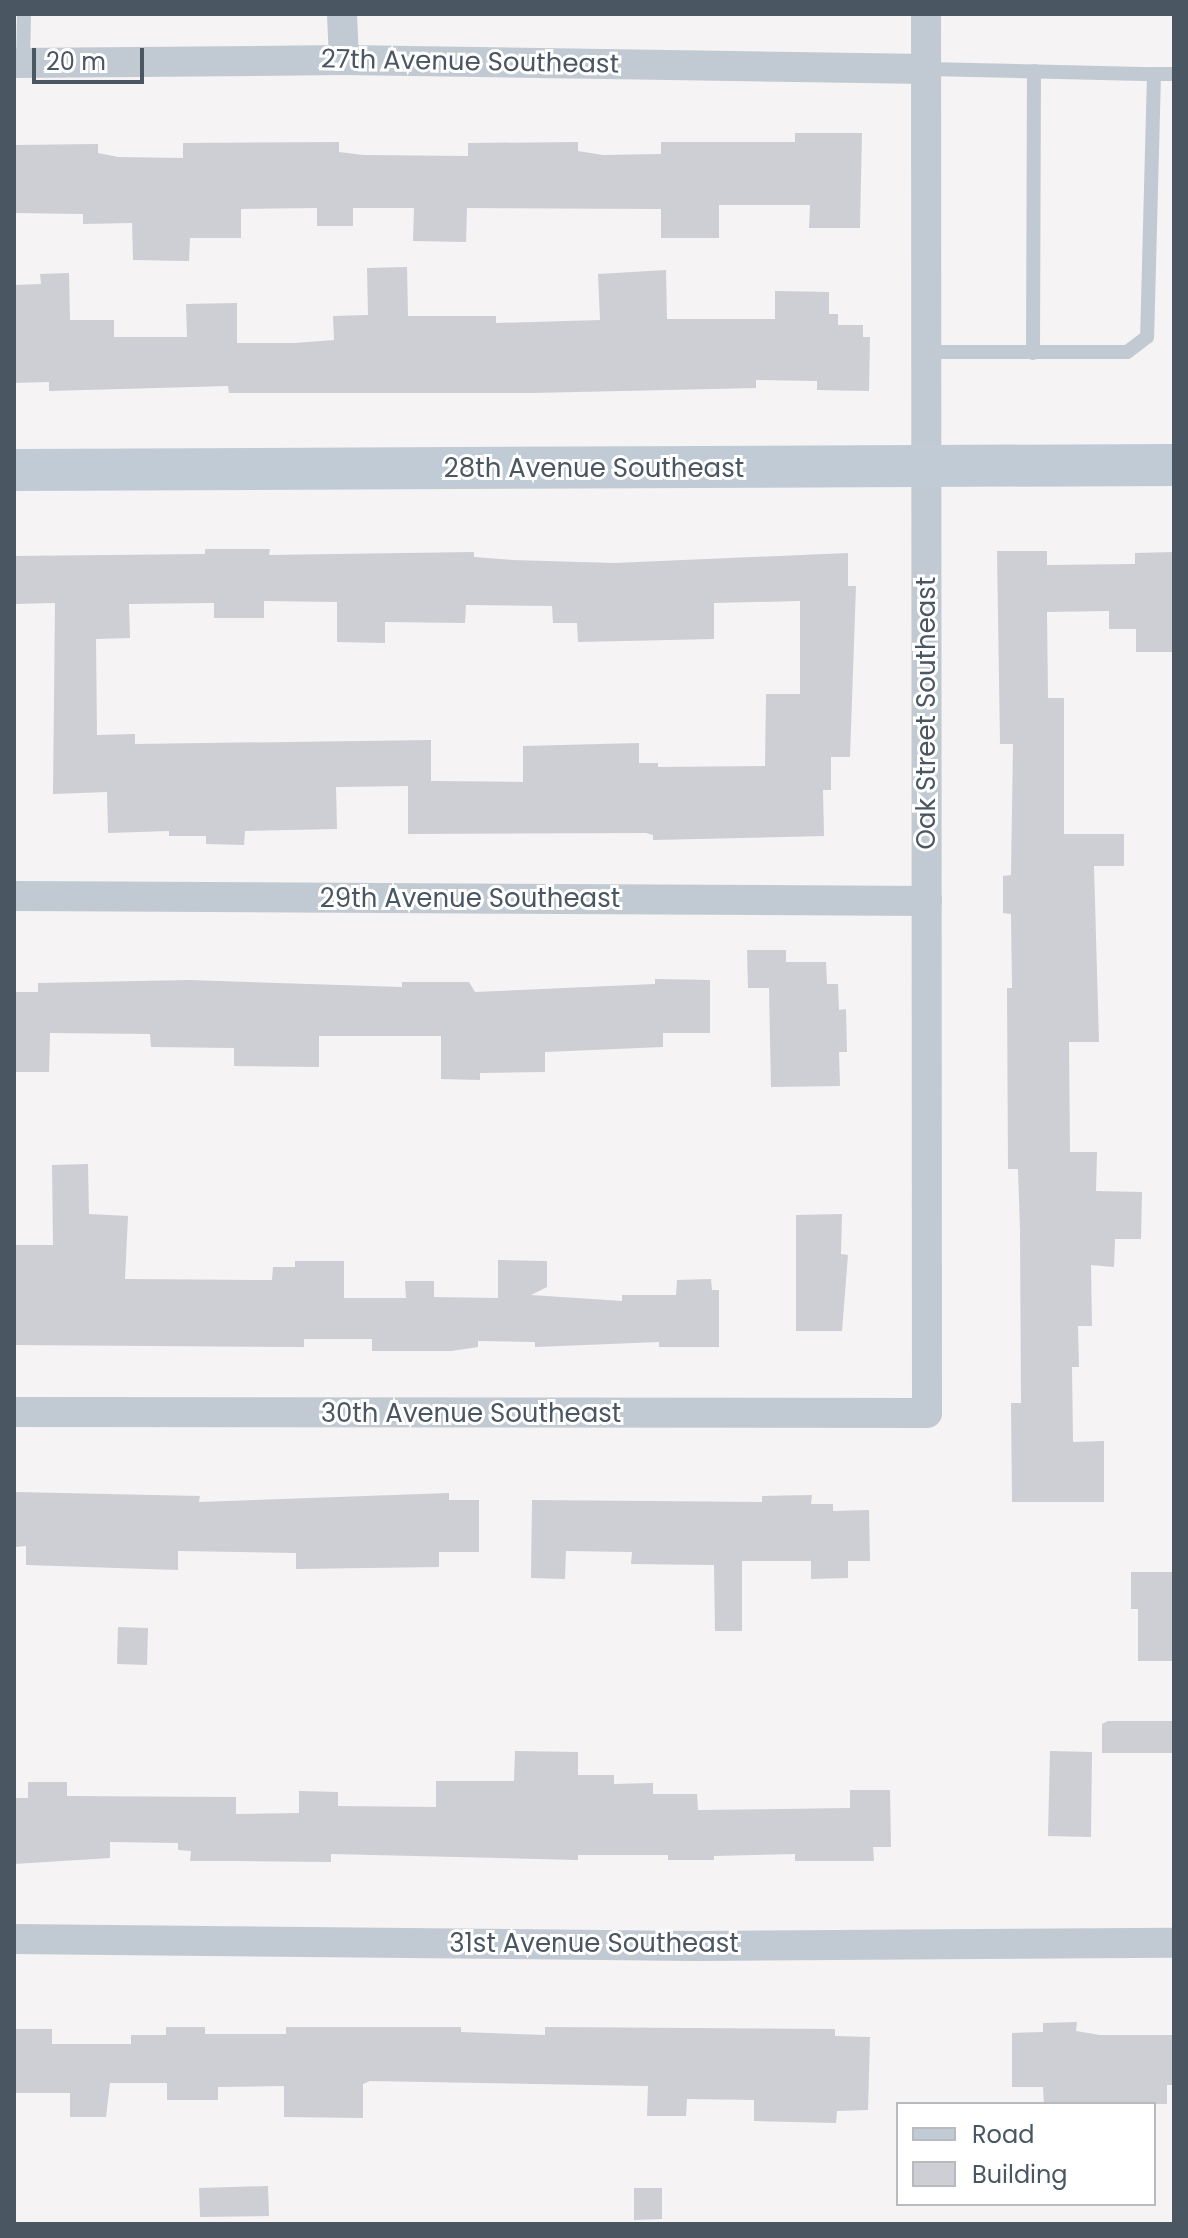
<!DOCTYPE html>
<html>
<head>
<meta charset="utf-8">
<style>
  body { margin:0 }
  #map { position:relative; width:1188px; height:2238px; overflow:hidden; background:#f5f3f3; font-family:Poppins,sans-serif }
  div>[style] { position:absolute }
  .building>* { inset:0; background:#cdcfd5 }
  .lane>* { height:14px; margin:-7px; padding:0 7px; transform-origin:7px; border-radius:7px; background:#c1cad2 }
  .street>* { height:30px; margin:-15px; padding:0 15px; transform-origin:15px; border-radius:15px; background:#c1cad2 }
  .secondary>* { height:42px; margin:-21px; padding:0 21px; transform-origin:21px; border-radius:21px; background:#c1cbd6 }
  span { translate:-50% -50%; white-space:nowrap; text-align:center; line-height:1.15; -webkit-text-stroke:6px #fff; paint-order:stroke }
  .street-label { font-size:26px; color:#4a5661 }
  .frame { position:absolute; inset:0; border:16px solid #4a5661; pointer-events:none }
  .legend { position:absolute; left:896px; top:2102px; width:260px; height:104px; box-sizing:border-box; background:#fff; border:2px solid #b7bbc0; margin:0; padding:10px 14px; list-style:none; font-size:24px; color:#4a5661 }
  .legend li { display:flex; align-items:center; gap:16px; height:40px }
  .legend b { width:40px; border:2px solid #b7bbc0 }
  .scale { position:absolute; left:32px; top:48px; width:112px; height:36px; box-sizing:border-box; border:4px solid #4a5661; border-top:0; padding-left:10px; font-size:24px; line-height:28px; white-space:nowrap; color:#4a5661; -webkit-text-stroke:6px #fff; paint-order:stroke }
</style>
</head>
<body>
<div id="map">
  <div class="building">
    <i style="clip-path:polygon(795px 133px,862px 133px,860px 228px,809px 228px,810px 205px,719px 205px,719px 238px,661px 238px,661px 209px,467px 208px,466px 242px,413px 241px,414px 208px,353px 208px,353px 226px,317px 226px,317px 208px,241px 209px,241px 238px,190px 238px,189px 261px,133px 260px,132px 223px,83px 224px,83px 214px,14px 213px,14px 145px,98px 144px,98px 153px,118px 157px,183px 158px,183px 143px,339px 142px,339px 152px,363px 155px,468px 156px,468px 143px,578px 142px,578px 151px,603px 155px,661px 154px,661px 142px,795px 142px)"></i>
    <i style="clip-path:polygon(407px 267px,408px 316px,496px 316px,496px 323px,600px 320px,598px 274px,666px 270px,667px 319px,775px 319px,775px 291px,829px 292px,829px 314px,838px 314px,838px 325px,863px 325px,863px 337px,870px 337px,869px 391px,817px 390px,817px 381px,756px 380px,756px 388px,532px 393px,229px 393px,228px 386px,49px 391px,49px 382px,14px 383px,14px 285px,41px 284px,40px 274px,69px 273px,70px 320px,114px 320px,114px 337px,187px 337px,186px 304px,237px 303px,237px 343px,295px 343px,334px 340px,333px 316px,368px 315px,367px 268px)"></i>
    <i style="clip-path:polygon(evenodd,205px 549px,270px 549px,269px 555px,474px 552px,474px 557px,512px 560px,614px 563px,848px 553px,848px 586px,856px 586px,850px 757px,831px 757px,831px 790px,823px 790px,824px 836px,653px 840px,653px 835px,646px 833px,408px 834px,408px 786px,336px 787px,337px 829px,245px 831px,244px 845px,206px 844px,206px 836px,169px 836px,169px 831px,108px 833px,107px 792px,53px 794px,55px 603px,14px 604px,14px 556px,205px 554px,205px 549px,264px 601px,337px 602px,337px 642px,385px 643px,385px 622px,465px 623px,466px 605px,552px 606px,553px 623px,577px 623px,578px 642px,714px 639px,714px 603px,800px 601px,800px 694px,766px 694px,765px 766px,658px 767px,658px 763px,639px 763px,639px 743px,523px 746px,523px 782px,431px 781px,431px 740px,135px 744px,135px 734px,97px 735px,96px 639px,130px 638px,129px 604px,214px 603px,214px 618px,264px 618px,264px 601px)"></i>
    <i style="clip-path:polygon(997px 551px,1047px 551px,1047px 565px,1135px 564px,1135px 553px,1174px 552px,1174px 652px,1136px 652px,1136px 629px,1109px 629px,1109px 611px,1047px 612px,1048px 698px,1064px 698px,1064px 834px,1124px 834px,1124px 866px,1094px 866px,1099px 1042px,1069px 1042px,1070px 1152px,1097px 1152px,1096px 1191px,1142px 1192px,1141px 1239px,1115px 1239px,1114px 1267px,1091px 1265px,1092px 1326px,1078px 1326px,1079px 1367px,1072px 1367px,1073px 1442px,1104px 1441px,1104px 1502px,1012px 1502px,1011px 1403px,1021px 1403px,1020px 1230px,1018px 1169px,1008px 1169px,1007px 988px,1012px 988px,1011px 914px,1003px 913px,1003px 876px,1011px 875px,1013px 744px,1000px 744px)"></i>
    <i style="clip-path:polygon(747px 950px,786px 950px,786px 962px,826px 962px,827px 984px,838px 984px,839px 1010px,846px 1009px,847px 1052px,839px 1052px,840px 1086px,771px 1087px,769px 988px,748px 988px)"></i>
    <i style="clip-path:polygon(655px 979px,710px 980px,710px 1033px,663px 1033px,663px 1047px,545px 1052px,545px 1072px,480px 1073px,480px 1080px,441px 1079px,441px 1036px,319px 1036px,319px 1067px,234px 1066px,234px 1048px,151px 1047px,150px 1034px,50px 1033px,49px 1072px,14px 1072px,14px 992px,38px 992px,38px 983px,189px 980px,402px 987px,402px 982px,469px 982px,475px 992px,655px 984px)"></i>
    <i style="clip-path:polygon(88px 1164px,89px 1214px,128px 1216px,125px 1279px,272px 1280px,273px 1267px,295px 1267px,295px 1261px,344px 1261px,344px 1298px,406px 1298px,405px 1281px,434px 1281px,434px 1297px,498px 1298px,498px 1260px,547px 1261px,547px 1287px,531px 1295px,622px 1301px,622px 1295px,676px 1295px,677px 1280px,711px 1279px,712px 1290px,719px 1290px,719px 1347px,659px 1347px,659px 1342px,535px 1347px,535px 1342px,478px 1341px,478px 1347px,451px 1351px,372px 1351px,372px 1339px,304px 1339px,304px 1347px,14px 1345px,14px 1245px,53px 1245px,52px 1165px)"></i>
    <i style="clip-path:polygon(842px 1214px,841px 1254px,848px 1255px,842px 1331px,796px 1331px,796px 1215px)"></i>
    <i style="clip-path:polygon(15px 1492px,200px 1496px,199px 1502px,449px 1493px,449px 1500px,479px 1500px,479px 1552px,439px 1552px,439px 1567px,296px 1569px,296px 1553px,178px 1551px,178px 1570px,26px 1565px,26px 1546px,15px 1547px)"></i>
    <i style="clip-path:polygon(812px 1495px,811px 1504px,833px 1504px,833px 1511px,869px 1510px,870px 1561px,848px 1561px,848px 1578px,811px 1579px,811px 1561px,742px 1561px,742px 1631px,715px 1631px,714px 1565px,631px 1564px,632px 1552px,566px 1551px,565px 1579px,531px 1578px,532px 1500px,762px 1502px,762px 1496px)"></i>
    <i style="clip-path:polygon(1131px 1572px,1174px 1572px,1174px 1661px,1138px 1661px,1138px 1609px,1131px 1609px)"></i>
    <i style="clip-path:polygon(118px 1627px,148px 1628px,147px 1665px,117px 1664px)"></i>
    <i style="clip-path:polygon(1108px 1721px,1174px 1721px,1174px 1753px,1102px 1753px,1102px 1724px)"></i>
    <i style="clip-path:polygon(515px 1751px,578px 1752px,578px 1775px,614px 1775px,614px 1784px,653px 1783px,653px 1794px,697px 1794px,698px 1810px,850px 1808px,850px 1790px,890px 1790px,891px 1847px,873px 1847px,874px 1861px,795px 1861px,795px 1854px,714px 1856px,714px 1860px,668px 1860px,668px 1855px,578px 1855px,578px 1860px,331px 1854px,331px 1862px,236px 1861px,190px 1861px,191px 1851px,178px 1850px,178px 1843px,110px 1842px,110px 1858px,14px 1864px,14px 1798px,28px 1798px,28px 1782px,67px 1782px,67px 1796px,236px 1797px,236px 1814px,299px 1813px,299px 1791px,338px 1792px,338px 1806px,436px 1807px,436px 1781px,514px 1781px)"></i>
    <i style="clip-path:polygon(1050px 1751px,1092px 1752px,1091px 1837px,1048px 1836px)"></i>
    <i style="clip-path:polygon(1077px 2022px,1076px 2031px,1100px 2035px,1174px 2035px,1174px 2085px,1167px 2085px,1167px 2104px,1044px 2104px,1043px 2087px,1012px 2087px,1012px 2033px,1043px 2032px,1043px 2023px)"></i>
    <i style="clip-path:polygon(166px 2027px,205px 2027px,205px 2034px,286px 2034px,286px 2027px,461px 2027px,461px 2032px,545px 2035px,545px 2027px,835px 2029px,835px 2036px,870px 2037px,868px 2110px,837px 2111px,836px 2123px,754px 2121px,754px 2100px,687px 2099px,686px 2116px,647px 2116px,648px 2086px,370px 2081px,363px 2084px,363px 2118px,284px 2117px,284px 2086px,218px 2087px,218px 2100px,167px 2100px,167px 2083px,110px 2083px,106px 2117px,70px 2117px,70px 2093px,14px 2093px,14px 2029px,52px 2029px,52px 2044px,131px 2044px,131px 2035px,166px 2035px)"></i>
    <i style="clip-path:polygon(268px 2186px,269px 2216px,200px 2217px,199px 2188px)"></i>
    <i style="clip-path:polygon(634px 2188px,662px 2188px,662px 2219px,634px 2220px)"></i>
  </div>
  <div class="lane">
    <i style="left:23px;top:63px;width:49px;rotate:-88.8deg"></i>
    <i style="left:926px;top:69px;width:228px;rotate:1.3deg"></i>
    <i style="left:1154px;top:74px;width:263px;rotate:91.5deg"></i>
    <i style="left:1147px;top:337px;width:25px;rotate:143deg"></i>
    <i style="left:1127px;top:352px;width:200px;rotate:180deg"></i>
    <i style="left:1154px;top:74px;width:20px"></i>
    <i style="left:1033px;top:353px;width:282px;rotate:-89.8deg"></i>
  </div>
  <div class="street">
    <i style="left:342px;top:14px;width:46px;rotate:87.5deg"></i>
    <i style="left:14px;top:63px;width:330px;rotate:-0.5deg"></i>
    <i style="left:344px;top:60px;width:582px;rotate:0.89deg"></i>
    <i style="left:14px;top:896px;width:913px;rotate:0.31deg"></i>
    <i style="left:14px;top:1412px;width:913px;rotate:0.06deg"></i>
    <i style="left:927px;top:1413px;width:1399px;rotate:-90.04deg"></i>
    <i style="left:14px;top:1939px;width:683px;rotate:0.59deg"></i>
    <i style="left:697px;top:1946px;width:477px;rotate:-0.4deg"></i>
  </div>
  <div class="secondary">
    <i style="left:14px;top:470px;width:1160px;rotate:-0.25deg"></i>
  </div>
  <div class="street-label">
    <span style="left:470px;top:62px;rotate:1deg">27th Avenue Southeast</span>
    <span style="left:594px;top:469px">28th Avenue Southeast</span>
    <span style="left:927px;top:713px;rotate:-90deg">Oak Street Southeast</span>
    <span style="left:470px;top:899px">29th Avenue Southeast</span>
    <span style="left:471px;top:1414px">30th Avenue Southeast</span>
    <span style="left:594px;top:1944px">31st Avenue Southeast</span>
  </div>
  <div class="frame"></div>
  <ul class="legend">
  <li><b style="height:10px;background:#c1cbd6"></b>Road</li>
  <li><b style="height:22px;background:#cdcfd5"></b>Building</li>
  </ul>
  <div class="scale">20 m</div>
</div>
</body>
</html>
